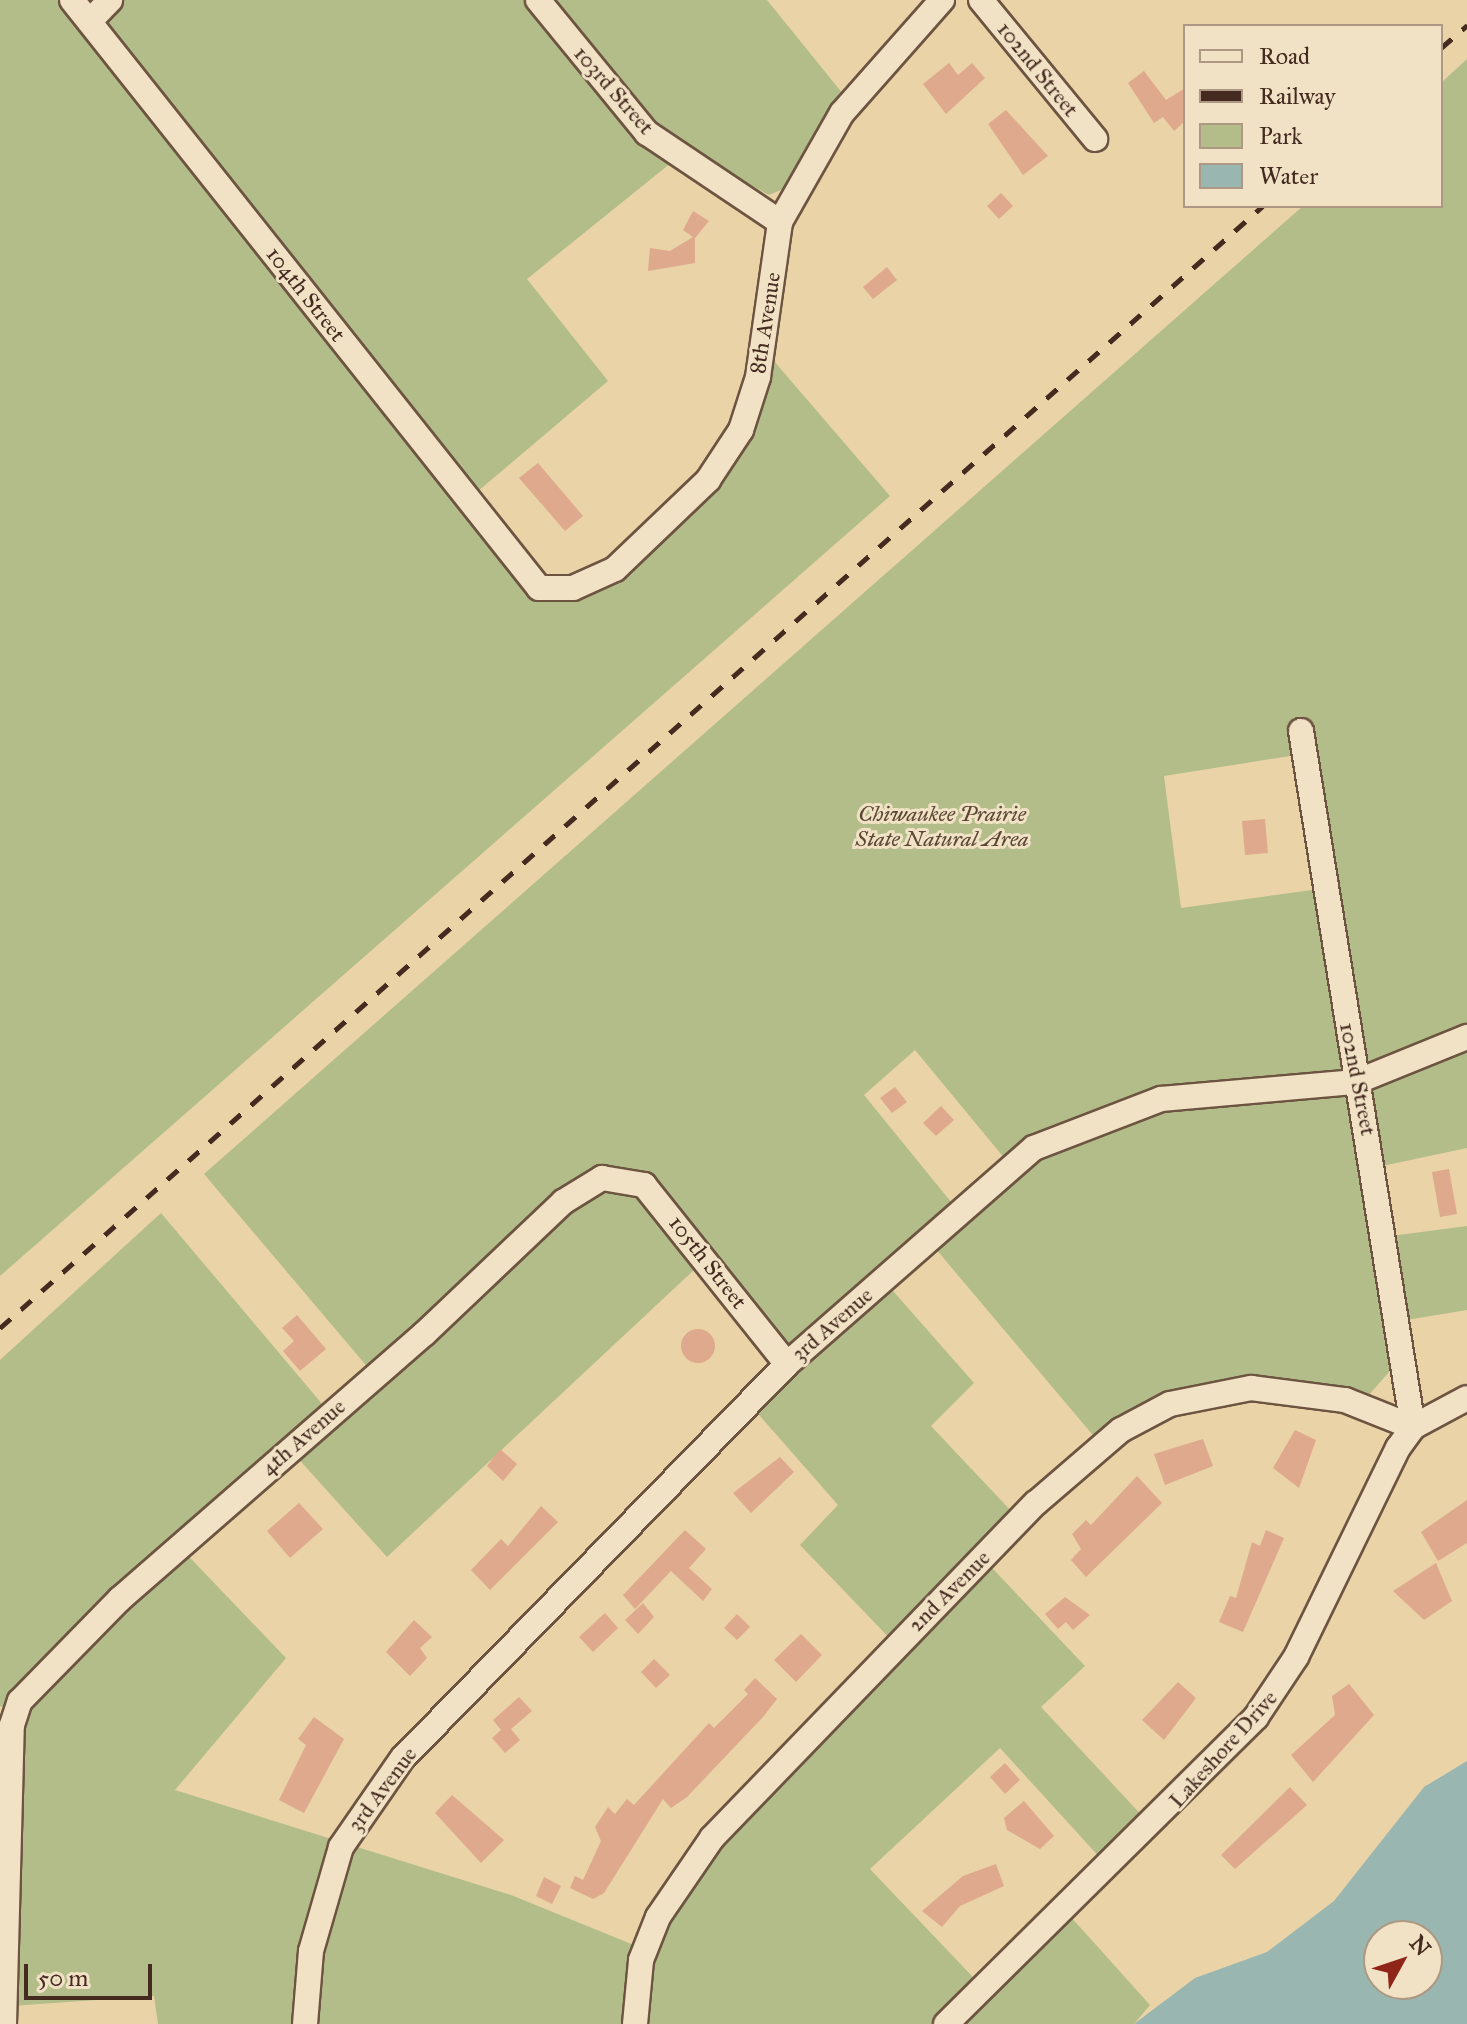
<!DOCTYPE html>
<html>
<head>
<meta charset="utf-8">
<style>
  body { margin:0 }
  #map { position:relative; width:1467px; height:2024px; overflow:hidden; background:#e9d3a7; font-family:"IM FELL Great Primer",serif }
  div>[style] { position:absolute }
  .green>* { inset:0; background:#b2bd8a }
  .water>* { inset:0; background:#9ab6b1 }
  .building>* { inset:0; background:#dfa98d }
  .round { border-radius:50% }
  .roads { filter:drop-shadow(2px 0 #6d5441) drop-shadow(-2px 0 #6d5441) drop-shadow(0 2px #6d5441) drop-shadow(0 -2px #6d5441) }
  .minor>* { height:24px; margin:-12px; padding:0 12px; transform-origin:12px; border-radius:12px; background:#f1e2c6 }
  .rail>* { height:5px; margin-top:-2.5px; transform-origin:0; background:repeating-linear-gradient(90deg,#442a1f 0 14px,transparent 0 28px) }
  span { translate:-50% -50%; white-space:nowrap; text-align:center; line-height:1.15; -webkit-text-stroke:6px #f1e2c6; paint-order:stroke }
  .street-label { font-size:22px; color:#442a1f }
  .park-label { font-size:22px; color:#5a4734; font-style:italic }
  .legend { position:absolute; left:1183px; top:24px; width:260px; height:184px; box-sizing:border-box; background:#f1e2c6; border:2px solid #ac9883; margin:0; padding:10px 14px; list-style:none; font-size:24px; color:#442a1f }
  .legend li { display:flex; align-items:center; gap:16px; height:40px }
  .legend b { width:40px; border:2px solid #ac9883 }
  .north { position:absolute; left:1363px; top:1920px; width:80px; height:80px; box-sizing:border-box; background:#f1e2c6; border:2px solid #ac9883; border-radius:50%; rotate:50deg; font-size:22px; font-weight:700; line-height:32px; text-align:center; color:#442a1f }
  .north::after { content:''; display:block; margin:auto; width:28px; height:36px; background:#8f2418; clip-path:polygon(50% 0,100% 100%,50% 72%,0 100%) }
  .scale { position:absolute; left:24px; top:1964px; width:128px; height:36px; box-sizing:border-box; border:4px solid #442a1f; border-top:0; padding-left:10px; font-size:24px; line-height:28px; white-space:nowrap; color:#442a1f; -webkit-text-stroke:6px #f1e2c6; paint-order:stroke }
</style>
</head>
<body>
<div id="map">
  <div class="green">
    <i style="clip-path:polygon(0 0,60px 0,87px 33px,119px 0,767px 0,843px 94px,788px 187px,769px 195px,687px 150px,527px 279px,608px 381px,464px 503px,558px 597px,718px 476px,767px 353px,890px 496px,0 1276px)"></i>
    <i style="clip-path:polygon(evenodd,1467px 59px,1467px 1148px,1368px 1169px,1376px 1238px,1467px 1226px,1467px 1310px,1388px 1323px,1389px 1372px,1368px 1396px,1262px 1383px,1097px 1440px,924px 1235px,879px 1275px,974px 1383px,931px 1426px,1013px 1513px,976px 1551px,1085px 1666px,1041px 1707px,1146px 1820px,1103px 1861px,1000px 1748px,870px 1869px,990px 1995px,1070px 1916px,1150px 2005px,1134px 2024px,158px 2024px,154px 1996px,11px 2006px,22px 1715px,0 1706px,0 1360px,161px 1213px,334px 1418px,370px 1370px,204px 1174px,1303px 206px,1441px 206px,1441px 83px,1467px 59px,1315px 752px,1334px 887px,1181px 908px,1164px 776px,1315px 752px,1467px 59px,915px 1050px,1015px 1171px,956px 1208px,864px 1095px,915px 1050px,1467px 59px,710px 1255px,778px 1338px,787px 1377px,753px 1408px,838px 1505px,800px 1545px,900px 1649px,689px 1877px,651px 1952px,511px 1895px,175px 1790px,286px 1658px,175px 1542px,285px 1444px,387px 1557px,710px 1255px)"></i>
  </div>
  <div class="water">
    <i style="clip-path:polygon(evenodd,1467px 1761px,1467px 2024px,1134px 2024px,1195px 1978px,1267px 1952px,1334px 1901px,1424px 1787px,1467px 1761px,1379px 1936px,1427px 1936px,1427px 1984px,1379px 1984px,1379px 1936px)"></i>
  </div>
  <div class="building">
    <i style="clip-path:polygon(949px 63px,958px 75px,972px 63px,985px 78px,946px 114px,923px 84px)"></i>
    <i style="clip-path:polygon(1144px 71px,1166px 100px,1185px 88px,1185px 121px,1174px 131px,1163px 117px,1154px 123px,1128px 83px)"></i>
    <i style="clip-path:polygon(1006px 110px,1048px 156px,1023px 175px,988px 124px)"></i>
    <i style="clip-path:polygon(1001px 193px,1013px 206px,999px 219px,987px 206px)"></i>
    <i style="clip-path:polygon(693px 211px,709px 221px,695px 238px,695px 263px,648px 271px,650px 248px,670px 251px,693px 237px,683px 230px)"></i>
    <i style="clip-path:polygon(887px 267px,897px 280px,873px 299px,863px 287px)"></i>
    <i style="clip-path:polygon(538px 463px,583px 516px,565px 531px,519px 478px)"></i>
    <i style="clip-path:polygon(1265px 819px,1268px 853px,1245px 855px,1242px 821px)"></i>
    <i style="clip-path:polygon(895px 1087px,907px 1102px,892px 1113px,880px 1098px)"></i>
    <i style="clip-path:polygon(941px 1106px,954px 1120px,936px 1136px,923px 1123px)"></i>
    <i style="clip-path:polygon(1449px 1169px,1457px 1214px,1440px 1217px,1432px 1172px)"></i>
    <i style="clip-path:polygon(297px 1315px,326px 1349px,300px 1371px,283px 1351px,294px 1341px,282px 1328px)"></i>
    <i class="round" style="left:681px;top:1329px;width:34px;height:34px"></i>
    <i style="clip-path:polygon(1295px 1430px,1316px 1440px,1299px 1488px,1273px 1468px)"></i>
    <i style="clip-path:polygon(1203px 1439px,1213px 1466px,1165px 1485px,1154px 1454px)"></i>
    <i style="clip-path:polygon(500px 1449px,517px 1464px,503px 1481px,487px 1466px)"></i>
    <i style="clip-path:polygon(780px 1457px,794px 1472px,751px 1513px,733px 1493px)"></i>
    <i style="clip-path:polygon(1137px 1476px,1162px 1503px,1086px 1577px,1071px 1560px,1081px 1549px,1072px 1534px,1086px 1520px,1091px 1525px)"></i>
    <i style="clip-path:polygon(1467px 1500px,1467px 1543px,1438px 1561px,1421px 1532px)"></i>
    <i style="clip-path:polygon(299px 1503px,323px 1529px,290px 1558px,267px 1531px)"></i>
    <i style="clip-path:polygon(541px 1506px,558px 1522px,490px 1590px,471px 1570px,501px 1539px,508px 1546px)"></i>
    <i style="clip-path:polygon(685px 1530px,706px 1549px,689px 1568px,712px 1589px,703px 1601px,671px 1571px,635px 1609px,623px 1595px)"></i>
    <i style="clip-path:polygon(1266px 1530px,1284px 1538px,1243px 1632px,1219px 1622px,1230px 1596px,1236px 1598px,1252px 1542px,1260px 1546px)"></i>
    <i style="clip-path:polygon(1436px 1563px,1452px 1601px,1424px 1620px,1393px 1591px)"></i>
    <i style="clip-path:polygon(1065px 1597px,1090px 1615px,1073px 1630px,1066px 1622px,1058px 1629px,1045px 1614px)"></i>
    <i style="clip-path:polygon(643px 1603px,654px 1617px,638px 1634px,625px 1620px)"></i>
    <i style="clip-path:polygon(605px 1613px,618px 1628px,593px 1652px,579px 1637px)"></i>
    <i style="clip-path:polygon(737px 1614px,750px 1627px,737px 1640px,724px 1628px)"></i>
    <i style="clip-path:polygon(414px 1620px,432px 1637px,420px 1648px,427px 1658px,410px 1676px,386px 1652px)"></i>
    <i style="clip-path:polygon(801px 1634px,822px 1655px,796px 1682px,774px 1660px)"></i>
    <i style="clip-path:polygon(654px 1659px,670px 1675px,656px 1688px,641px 1672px)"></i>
    <i style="clip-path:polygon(755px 1678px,777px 1699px,763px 1717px,687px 1797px,671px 1808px,663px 1799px,604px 1893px,593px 1899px,570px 1888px,575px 1876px,583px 1880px,601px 1841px,595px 1827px,608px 1807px,615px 1814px,627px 1799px,634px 1805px,709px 1723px,714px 1728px,748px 1694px,744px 1690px)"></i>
    <i style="clip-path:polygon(1178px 1682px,1196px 1698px,1164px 1740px,1142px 1720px)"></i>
    <i style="clip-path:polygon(1349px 1684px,1374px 1715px,1313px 1782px,1291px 1755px,1335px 1715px,1332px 1696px)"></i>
    <i style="clip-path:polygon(519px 1697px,532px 1711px,511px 1729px,520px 1740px,505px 1753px,492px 1738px,501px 1730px,493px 1720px)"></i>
    <i style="clip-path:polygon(314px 1717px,344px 1739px,304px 1813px,279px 1800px,306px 1745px,298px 1739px)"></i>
    <i style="clip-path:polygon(1005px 1763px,1020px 1780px,1005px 1794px,990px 1777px)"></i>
    <i style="clip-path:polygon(1290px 1787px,1307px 1805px,1235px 1869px,1221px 1855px)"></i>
    <i style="clip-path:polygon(452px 1795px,504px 1840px,481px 1863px,435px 1813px)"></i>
    <i style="clip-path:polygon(1024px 1801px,1054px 1836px,1040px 1849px,1007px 1830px,1004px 1818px)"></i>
    <i style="clip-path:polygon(996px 1864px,1004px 1886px,960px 1906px,942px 1927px,922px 1911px,963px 1876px)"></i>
    <i style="clip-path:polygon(544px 1877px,561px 1886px,552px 1904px,536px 1896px)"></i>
  </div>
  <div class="roads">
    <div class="minor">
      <i style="left:72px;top:0;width:751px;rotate:51.54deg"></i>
      <i style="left:539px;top:588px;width:34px"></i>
      <i style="left:573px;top:588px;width:46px;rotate:-24.3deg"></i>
      <i style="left:615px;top:569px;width:129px;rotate:-43.7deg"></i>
      <i style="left:708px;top:480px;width:60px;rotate:-56.6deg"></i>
      <i style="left:741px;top:430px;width:56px;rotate:-72.2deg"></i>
      <i style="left:758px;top:377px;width:157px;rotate:-81.9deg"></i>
      <i style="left:780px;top:222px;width:125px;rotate:-60.4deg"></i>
      <i style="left:842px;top:113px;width:151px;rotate:-48.5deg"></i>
      <i style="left:538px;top:0;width:172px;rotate:50.7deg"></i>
      <i style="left:647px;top:133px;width:160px;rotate:33.8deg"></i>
      <i style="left:981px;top:0;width:180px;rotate:50.6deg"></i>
      <i style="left:90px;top:21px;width:29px;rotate:-46deg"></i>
      <i style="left:1301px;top:731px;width:705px;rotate:80.86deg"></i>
      <i style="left:4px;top:2024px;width:299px;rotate:-88.5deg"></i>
      <i style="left:12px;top:1725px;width:25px;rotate:-72deg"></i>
      <i style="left:20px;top:1701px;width:143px;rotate:-45.6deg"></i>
      <i style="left:120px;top:1599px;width:403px;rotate:-41.1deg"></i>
      <i style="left:424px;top:1334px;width:192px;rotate:-43.5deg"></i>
      <i style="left:563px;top:1202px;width:46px;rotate:-31.6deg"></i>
      <i style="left:602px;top:1178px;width:43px;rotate:9.5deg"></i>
      <i style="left:644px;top:1185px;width:229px;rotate:51.4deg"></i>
      <i style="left:305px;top:2024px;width:73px;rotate:-85.3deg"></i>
      <i style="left:311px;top:1951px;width:108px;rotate:-73.9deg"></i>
      <i style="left:341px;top:1847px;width:107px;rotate:-55.3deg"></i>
      <i style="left:402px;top:1759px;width:552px;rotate:-45.73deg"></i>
      <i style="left:787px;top:1364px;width:328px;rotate:-41.2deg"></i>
      <i style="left:1034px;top:1148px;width:136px;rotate:-21.1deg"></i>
      <i style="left:1161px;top:1099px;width:196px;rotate:-5deg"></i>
      <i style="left:1356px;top:1082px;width:120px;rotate:-22.1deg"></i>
      <i style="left:635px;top:2024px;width:64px;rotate:-84.6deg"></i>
      <i style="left:641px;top:1960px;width:46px;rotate:-68.4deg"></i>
      <i style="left:658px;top:1917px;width:96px;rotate:-55.6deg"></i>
      <i style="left:712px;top:1838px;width:466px;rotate:-46deg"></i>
      <i style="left:1036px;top:1503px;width:112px;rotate:-40.7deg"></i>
      <i style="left:1121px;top:1430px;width:55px;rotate:-28deg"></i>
      <i style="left:1170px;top:1404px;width:83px;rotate:-11.2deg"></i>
      <i style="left:1251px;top:1388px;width:95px;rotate:7.3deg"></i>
      <i style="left:1345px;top:1400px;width:73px;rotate:21.7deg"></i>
      <i style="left:946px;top:2024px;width:436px;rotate:-44.7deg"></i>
      <i style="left:1256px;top:1717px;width:72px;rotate:-56.3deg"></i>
      <i style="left:1296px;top:1657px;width:233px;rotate:-64deg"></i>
      <i style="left:1398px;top:1448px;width:26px;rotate:-54deg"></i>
      <i style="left:1413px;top:1427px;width:61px;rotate:-28.2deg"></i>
    </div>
  </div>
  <div class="rail">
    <i style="left:1441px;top:48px;width:35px;rotate:-41deg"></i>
    <i style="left:0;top:1328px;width:1689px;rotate:-41.62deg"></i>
  </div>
  <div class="street-label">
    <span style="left:1038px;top:69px;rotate:51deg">102nd Street</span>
    <span style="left:614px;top:90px;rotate:49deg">103rd Street</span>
    <span style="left:306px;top:294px;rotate:52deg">104th Street</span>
    <span style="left:765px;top:323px;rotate:-81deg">8th Avenue</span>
    <span style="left:1358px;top:1079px;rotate:79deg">102nd Street</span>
    <span style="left:708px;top:1262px;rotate:52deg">105th Street</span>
    <span style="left:832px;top:1324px;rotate:-41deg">3rd Avenue</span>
    <span style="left:303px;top:1437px;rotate:-41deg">4th Avenue</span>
    <span style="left:949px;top:1591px;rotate:-45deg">2nd Avenue</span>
    <span style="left:1223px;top:1749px;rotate:-48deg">Lakeshore Drive</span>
    <span style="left:382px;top:1789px;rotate:-53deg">3rd Avenue</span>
  </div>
  <div class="park-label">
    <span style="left:942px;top:826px">Chiwaukee Prairie<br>State Natural Area</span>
  </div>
  <ul class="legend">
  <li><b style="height:10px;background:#f1e2c6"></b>Road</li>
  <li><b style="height:10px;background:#442a1f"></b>Railway</li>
  <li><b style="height:22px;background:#b2bd8a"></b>Park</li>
  <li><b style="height:22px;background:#9ab6b1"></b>Water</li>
  </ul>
  <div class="north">N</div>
  <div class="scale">50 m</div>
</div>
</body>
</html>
